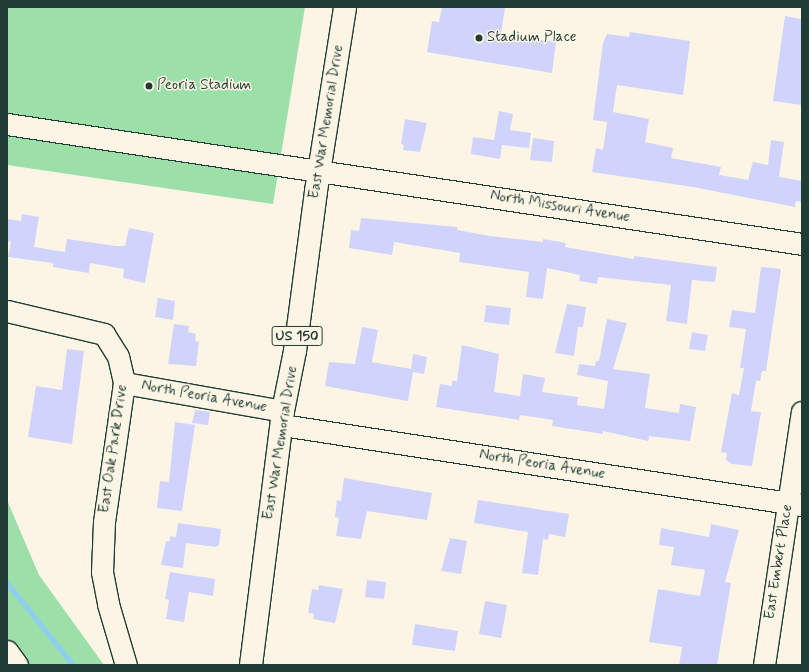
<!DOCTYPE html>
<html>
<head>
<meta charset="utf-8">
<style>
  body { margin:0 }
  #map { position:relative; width:809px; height:672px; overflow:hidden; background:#fcf5e5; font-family:Mynerve,sans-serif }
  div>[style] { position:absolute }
  .green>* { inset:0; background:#9ddfa9 }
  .stream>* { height:5px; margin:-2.5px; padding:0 2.5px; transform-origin:2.5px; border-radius:2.5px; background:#8eceef }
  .building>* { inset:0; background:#d0d4fc }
  .roads { filter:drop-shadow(1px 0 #1f3d34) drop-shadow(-1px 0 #1f3d34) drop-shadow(0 1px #1f3d34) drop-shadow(0 -1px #1f3d34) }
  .minor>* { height:21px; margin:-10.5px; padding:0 10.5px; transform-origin:10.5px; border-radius:10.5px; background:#fcf5e5 }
  .highway>* { height:22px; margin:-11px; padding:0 11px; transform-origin:11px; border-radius:11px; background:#fcf5e5 }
  .dots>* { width:11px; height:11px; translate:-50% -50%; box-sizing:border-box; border:2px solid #fcf5e5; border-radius:50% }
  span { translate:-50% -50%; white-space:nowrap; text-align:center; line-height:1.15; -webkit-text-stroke:3px #fcf5e5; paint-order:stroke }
  .shield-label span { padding:1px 3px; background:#fcf5e5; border:1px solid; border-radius:3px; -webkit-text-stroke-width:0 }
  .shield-label { font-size:14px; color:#1f3d34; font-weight:700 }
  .poi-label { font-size:15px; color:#1f3d34 }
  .left { translate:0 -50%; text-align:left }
  .street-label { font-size:15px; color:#1f3d34 }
  .frame { position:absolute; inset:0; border:8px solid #1f3d34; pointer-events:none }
</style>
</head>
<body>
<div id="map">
  <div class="green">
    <i style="clip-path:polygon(7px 7px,305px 7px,273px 204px,7px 165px)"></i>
    <i style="clip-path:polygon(7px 500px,39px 575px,104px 665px,7px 665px)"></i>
  </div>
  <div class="stream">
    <i style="left:7px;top:583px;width:105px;rotate:51.2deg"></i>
  </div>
  <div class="building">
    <i style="clip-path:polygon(442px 7px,505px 7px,501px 34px,556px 42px,552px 73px,427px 52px,432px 21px,439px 22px)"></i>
    <i style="clip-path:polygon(785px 16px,802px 19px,802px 105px,773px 101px)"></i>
    <i style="clip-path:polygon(630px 32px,690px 41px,683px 95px,617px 85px,613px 112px,649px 119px,645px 142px,673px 148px,671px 158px,721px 167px,719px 175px,748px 180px,753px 162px,768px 165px,771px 140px,784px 142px,779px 177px,802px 181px,802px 202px,796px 201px,795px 207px,693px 187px,592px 172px,596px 148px,603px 150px,607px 122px,593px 120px,603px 43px,607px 34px,629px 37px)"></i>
    <i style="clip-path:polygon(499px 111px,513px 114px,510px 130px,531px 133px,529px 148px,502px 145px,500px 159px,471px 154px,473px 137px,494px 140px)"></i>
    <i style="clip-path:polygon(405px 119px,427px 123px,420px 152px,403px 150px,404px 145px,401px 144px)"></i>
    <i style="clip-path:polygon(533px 138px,554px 141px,552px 162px,530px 160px)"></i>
    <i style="clip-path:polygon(22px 214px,39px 217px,34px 247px,65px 252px,67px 239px,116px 246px,125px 246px,129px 228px,154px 233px,145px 283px,123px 278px,124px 269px,90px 263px,89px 273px,53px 267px,53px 263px,8px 257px,11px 242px,7px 241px,7px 219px,21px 221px)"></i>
    <i style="clip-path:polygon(361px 218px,457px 227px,457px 230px,490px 236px,543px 242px,543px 239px,566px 243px,565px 247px,634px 259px,634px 256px,717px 267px,715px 282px,692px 280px,687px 324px,666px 321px,671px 285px,598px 277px,597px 284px,579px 281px,580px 275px,547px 268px,543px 299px,526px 297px,529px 272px,459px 262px,460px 253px,394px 242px,392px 255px,349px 248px,351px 230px,359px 231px)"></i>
    <i style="clip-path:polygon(761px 267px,781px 269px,766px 371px,762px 371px,760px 381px,756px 381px,751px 411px,761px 412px,752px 466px,732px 464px,726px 460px,727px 453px,721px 452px,732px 393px,739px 395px,744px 368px,740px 368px,746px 329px,729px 327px,732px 310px,755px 313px)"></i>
    <i style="clip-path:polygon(158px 298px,175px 301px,173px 320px,155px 317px)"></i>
    <i style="clip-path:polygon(567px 304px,586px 307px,583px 327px,578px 327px,574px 356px,555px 353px)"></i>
    <i style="clip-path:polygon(486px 305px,511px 308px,509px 325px,484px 322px)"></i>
    <i style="clip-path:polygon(607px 319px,627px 323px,613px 369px,650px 374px,645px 408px,679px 413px,680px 404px,696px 407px,690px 441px,649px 436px,648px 441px,603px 431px,603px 434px,552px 426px,553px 420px,520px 415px,519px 420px,436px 407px,440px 384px,452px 386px,452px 381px,457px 381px,462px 345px,499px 354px,494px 392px,520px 396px,523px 374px,545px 378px,542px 392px,578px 397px,577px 405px,604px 409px,608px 381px,577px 375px,579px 364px,595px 366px,596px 361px,599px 361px)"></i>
    <i style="clip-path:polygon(174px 324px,189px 326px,188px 332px,196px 334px,195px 341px,199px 342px,196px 366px,168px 364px)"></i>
    <i style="clip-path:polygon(362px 327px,378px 330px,372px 362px,411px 369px,413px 354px,427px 357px,424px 374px,413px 372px,408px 401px,325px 386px,329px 362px,355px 364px)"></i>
    <i style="clip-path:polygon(692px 332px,708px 335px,705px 351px,689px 349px)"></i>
    <i style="clip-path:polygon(67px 349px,84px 351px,72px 444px,28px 437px,36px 386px,62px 390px)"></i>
    <i style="clip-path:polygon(195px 410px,210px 412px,208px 425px,192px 423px)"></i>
    <i style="clip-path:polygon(175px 422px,195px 425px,182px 511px,157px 508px,160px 481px,169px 482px)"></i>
    <i style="clip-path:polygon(344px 478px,432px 493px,427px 520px,367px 511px,361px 539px,336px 536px,339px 518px,335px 517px,337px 500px,341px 501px)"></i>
    <i style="clip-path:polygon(478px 500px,569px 514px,565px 537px,549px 534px,548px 540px,543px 539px,538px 575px,522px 573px,528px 532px,474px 523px)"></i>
    <i style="clip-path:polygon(178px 523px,221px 529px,219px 545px,216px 547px,186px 543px,183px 568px,161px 565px,166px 541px,170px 541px,170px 536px,176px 537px)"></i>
    <i style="clip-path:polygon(711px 524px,739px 530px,725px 582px,731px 583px,717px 665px,679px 665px,682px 647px,649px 642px,658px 589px,700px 596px,705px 570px,671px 565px,674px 547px,659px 545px,661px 528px,709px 537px)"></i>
    <i style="clip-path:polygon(450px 538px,467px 541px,461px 574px,441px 571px)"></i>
    <i style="clip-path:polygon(170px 572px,215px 579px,213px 596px,189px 592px,184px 622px,166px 619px,169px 600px,165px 599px)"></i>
    <i style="clip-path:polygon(367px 580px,386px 582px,384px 599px,365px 597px)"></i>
    <i style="clip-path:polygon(319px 585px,343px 589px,335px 623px,313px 619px,314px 614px,308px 613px,312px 589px,318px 590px)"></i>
    <i style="clip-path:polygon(485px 601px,507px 605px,501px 638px,479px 634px)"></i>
    <i style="clip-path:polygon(415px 624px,458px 631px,455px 651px,412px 645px)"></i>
  </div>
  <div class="roads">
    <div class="minor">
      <i style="left:7px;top:124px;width:804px;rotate:8.58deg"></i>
      <i style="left:7px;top:311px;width:100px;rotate:13.3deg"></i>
      <i style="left:104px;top:334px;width:26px;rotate:58deg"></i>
      <i style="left:118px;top:356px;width:28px;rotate:77deg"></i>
      <i style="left:124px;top:383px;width:140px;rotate:98.2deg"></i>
      <i style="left:104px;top:522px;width:50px;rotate:92.3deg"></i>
      <i style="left:102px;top:572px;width:33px;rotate:79deg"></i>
      <i style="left:108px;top:604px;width:64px;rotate:73.6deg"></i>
      <i style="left:124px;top:383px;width:161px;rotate:10deg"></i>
      <i style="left:282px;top:425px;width:526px;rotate:8.75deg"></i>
      <i style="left:7px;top:651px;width:17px;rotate:54deg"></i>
      <i style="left:764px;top:665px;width:256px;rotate:-81.5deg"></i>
    </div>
    <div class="highway">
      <i style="left:251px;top:665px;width:256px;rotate:-82.8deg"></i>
      <i style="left:283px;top:411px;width:61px;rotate:-78.7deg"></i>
      <i style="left:295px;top:351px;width:161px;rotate:-82.5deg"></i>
      <i style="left:316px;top:191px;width:186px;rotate:-81deg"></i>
    </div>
  </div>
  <div class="dots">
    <i style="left:479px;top:38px;background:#1f3d34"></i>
    <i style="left:149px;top:86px;background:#1f3d34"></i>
  </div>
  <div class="shield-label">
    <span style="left:297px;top:336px">US 150</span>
  </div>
  <div class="poi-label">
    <span class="left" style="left:487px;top:38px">Stadium Place</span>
    <span class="left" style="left:157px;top:86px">Peoria Stadium</span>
  </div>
  <div class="street-label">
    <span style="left:327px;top:122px;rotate:-81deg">East War Memorial Drive</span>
    <span style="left:560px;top:207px;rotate:9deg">North Missouri Avenue</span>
    <span style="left:204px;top:397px;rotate:10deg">North Peoria Avenue</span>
    <span style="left:281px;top:443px;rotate:-81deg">East War Memorial Drive</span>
    <span style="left:114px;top:449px;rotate:-82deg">East Oak Park Drive</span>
    <span style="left:542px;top:465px;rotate:9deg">North Peoria Avenue</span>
    <span style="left:779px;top:562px;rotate:-81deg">East Embert Place</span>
  </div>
  <div class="frame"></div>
</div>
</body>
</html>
